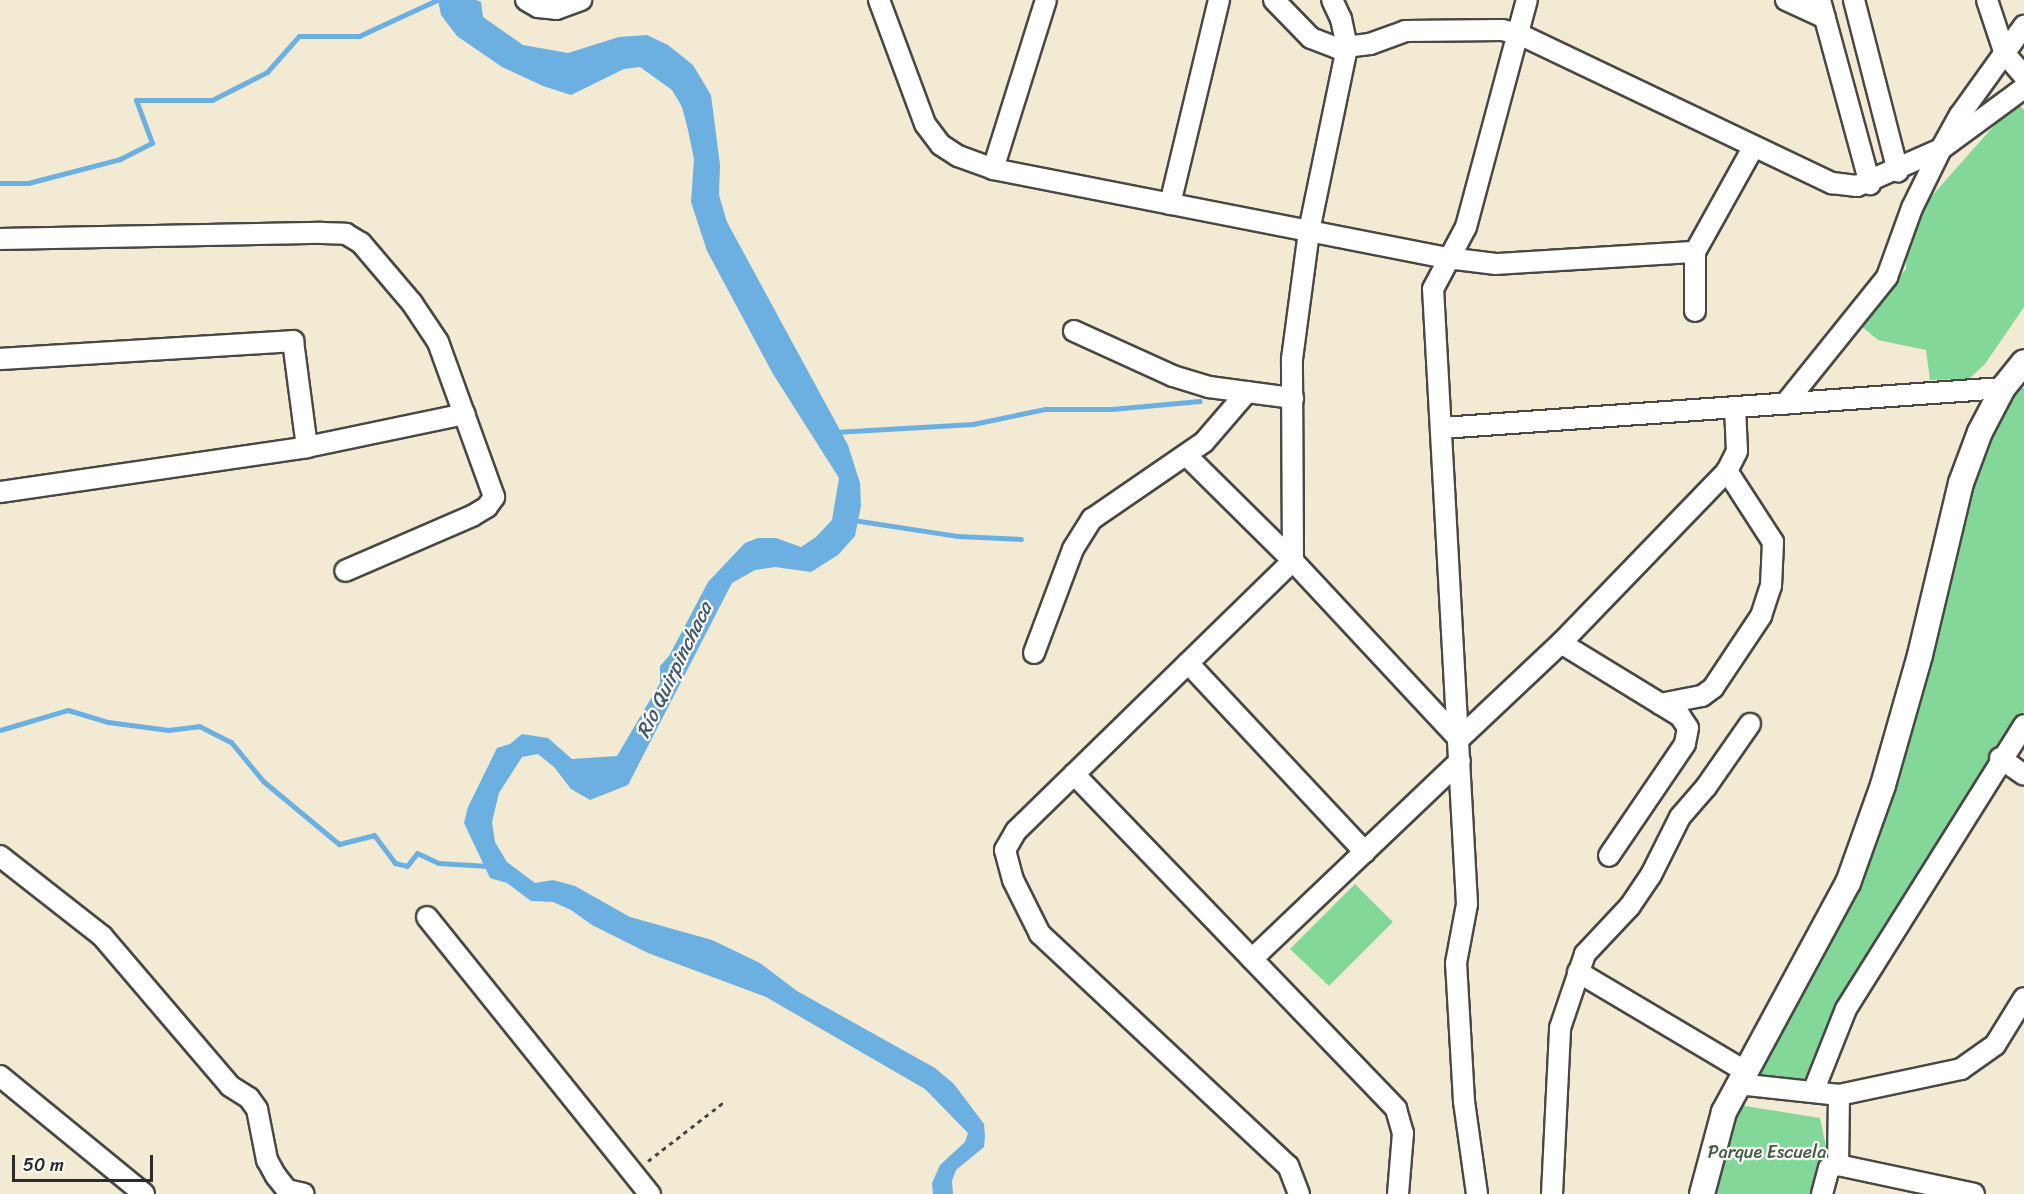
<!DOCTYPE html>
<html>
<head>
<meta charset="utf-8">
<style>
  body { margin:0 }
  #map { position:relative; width:2024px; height:1194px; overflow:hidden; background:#f2ead3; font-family:Sriracha,sans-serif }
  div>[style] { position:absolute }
  .green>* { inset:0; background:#83d799 }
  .water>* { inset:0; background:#6cb0e2 }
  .stream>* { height:5px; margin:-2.5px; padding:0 2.5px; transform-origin:2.5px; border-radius:2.5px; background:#6cb0e2 }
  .path>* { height:3px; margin-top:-1.5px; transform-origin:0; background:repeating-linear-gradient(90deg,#494844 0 4.5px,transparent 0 9px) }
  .roads { filter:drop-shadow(2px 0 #494844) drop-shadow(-2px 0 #494844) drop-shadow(0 2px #494844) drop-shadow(0 -2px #494844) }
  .minor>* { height:20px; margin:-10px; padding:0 10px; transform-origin:10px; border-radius:10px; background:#fff }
  .major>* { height:24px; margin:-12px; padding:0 12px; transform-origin:12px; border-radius:12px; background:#fff }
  span { translate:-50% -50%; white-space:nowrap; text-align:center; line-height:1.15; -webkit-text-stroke:4.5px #fdfcf7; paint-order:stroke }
  .park-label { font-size:18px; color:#455f4c }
  .water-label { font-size:20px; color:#425a6b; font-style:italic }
  .scale { position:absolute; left:12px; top:1155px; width:141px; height:27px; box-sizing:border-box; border:3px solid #2b2b2b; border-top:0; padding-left:8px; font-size:18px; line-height:21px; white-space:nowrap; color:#2b2b2b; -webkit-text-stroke:4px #fdfcf7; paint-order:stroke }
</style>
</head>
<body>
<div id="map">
  <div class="green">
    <i style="clip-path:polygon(2016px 101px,2024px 110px,2024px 307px,1985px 364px,1969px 379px,1930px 380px,1926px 350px,1878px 340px,1859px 324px,1906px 269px,1906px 251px,1929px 199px)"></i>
    <i style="clip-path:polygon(2019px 388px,2024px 388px,2024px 711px,1883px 930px,1803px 1082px,1757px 1076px,1815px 968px,1973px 477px,2003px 410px)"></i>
    <i style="clip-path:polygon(1355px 884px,1393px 922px,1329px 986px,1290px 949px)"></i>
    <i style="clip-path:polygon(1739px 1105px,1820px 1118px,1832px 1175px,1828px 1194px,1712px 1194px)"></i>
  </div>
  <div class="water">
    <i style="clip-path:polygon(438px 0,476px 0,481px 2px,483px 17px,523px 45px,568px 53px,619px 37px,647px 35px,668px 45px,693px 65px,711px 95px,720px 165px,719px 195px,727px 222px,848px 445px,860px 483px,861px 506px,855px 536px,838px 555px,811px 572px,775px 567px,755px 570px,732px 583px,628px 785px,590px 800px,571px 789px,554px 767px,538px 754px,522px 757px,499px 793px,492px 822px,495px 842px,507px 862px,535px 883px,553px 880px,575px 886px,630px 917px,712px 940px,760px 963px,797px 991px,935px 1068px,954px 1084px,984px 1124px,985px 1136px,984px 1147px,956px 1170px,952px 1181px,953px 1194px,933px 1194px,932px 1183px,940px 1165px,965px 1142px,968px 1133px,925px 1089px,766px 997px,648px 953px,592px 925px,571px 910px,553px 902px,531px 901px,507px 883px,490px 878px,464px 823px,468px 807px,497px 748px,510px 744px,522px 734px,548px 738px,572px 759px,617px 756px,660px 683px,660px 666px,669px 656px,708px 582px,745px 543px,758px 538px,776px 538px,801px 547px,816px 537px,832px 520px,839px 478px,773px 374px,707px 251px,691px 202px,694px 159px,688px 130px,682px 107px,672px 90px,640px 67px,624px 69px,571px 95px,543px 86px,502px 67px,457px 36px,441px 15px)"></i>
  </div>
  <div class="stream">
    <i style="left:0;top:183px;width:28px"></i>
    <i style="left:28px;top:183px;width:95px;rotate:-14.6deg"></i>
    <i style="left:120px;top:159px;width:36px;rotate:-27deg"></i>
    <i style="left:152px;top:143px;width:46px;rotate:-110.4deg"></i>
    <i style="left:136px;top:100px;width:76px"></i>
    <i style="left:212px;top:100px;width:62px;rotate:-27deg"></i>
    <i style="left:267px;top:72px;width:48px;rotate:-48.4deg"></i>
    <i style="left:299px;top:36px;width:60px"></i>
    <i style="left:359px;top:36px;width:86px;rotate:-24.8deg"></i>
    <i style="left:835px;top:432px;width:138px;rotate:-3.3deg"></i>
    <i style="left:973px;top:424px;width:74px;rotate:-11.8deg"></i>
    <i style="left:1045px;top:409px;width:67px"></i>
    <i style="left:1112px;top:409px;width:88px;rotate:-5.2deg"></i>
    <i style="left:853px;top:520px;width:105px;rotate:8.7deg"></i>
    <i style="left:957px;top:536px;width:64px;rotate:2.7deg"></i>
    <i style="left:0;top:730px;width:71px;rotate:-16.4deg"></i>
    <i style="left:68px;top:710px;width:42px;rotate:16.7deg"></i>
    <i style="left:108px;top:722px;width:61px;rotate:7.6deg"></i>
    <i style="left:168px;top:730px;width:31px;rotate:-7deg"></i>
    <i style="left:199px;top:726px;width:36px;rotate:27deg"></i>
    <i style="left:231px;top:742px;width:50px;rotate:50.6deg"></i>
    <i style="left:263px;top:781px;width:99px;rotate:39.7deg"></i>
    <i style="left:339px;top:844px;width:36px;rotate:-14deg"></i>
    <i style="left:374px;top:835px;width:35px;rotate:53deg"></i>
    <i style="left:395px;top:863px;width:12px;rotate:14deg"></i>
    <i style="left:407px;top:866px;width:16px;rotate:-52deg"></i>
    <i style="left:417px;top:853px;width:23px;rotate:25deg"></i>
    <i style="left:438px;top:863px;width:51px;rotate:3.4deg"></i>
  </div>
  <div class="path">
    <i style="left:648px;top:1161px;width:96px;rotate:-37.8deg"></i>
  </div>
  <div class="roads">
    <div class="minor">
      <i style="left:526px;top:0;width:14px;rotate:30deg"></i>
      <i style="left:538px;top:7px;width:18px;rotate:6deg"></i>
      <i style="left:556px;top:9px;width:27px;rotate:-20deg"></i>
      <i style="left:879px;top:0;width:132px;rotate:69.6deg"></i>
      <i style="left:925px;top:124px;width:26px;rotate:53deg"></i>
      <i style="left:941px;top:145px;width:20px;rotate:33deg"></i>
      <i style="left:958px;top:156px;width:37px;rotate:20deg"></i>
      <i style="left:993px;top:169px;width:463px;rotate:11.1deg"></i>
      <i style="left:1447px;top:258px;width:49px;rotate:7deg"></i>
      <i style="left:1496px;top:264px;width:199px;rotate:-3.5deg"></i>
      <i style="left:1695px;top:252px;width:121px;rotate:-60.9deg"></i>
      <i style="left:1274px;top:0;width:53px;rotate:45.8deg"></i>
      <i style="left:1311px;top:38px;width:28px;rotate:21deg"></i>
      <i style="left:1337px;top:48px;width:33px;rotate:-7deg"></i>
      <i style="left:1370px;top:44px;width:37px;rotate:-20deg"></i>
      <i style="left:1405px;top:31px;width:97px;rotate:-0.6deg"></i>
      <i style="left:1502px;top:30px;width:17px;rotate:13deg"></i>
      <i style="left:1519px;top:34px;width:347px;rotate:25.5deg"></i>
      <i style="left:1832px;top:183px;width:25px;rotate:7deg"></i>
      <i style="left:1857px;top:186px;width:92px;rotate:-23.8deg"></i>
      <i style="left:1941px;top:149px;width:103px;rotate:-36.3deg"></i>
      <i style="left:1786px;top:0;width:43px;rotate:24.8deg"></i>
      <i style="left:1820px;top:0;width:191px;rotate:74.8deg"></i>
      <i style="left:1854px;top:0;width:177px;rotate:75.6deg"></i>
      <i style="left:1987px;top:0;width:57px;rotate:71.6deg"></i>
      <i style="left:2005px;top:54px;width:29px;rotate:49deg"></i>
      <i style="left:993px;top:169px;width:177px;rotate:-72.6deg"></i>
      <i style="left:1170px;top:204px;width:210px;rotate:-76.5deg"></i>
      <i style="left:0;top:239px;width:322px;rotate:-1.1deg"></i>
      <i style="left:322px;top:233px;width:24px;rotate:2deg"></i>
      <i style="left:346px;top:234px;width:17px;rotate:31deg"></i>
      <i style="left:361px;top:243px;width:79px;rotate:49.6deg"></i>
      <i style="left:412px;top:303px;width:47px;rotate:56.3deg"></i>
      <i style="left:438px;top:342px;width:165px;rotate:70.1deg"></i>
      <i style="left:494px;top:497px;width:12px;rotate:125deg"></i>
      <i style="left:487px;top:507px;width:17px;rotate:149deg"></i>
      <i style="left:472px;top:516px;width:138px;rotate:156.6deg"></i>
      <i style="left:1695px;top:252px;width:59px;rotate:90deg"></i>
      <i style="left:1074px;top:331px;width:109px;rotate:24.4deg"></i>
      <i style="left:1173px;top:376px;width:38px;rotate:17deg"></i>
      <i style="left:1209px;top:387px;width:85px;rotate:7.5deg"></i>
      <i style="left:0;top:359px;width:294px;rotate:-3.5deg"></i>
      <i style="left:293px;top:341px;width:107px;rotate:82.5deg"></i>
      <i style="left:1785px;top:404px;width:163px;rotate:-51.2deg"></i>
      <i style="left:1887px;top:277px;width:73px;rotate:-70.1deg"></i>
      <i style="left:1912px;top:208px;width:66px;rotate:-63.8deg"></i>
      <i style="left:1941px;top:149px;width:39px;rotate:-61deg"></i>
      <i style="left:1960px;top:115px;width:110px;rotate:-54.3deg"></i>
      <i style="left:1442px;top:428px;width:562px;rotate:-4.08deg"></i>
      <i style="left:1186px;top:455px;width:151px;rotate:44.7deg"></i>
      <i style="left:1293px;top:561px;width:202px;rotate:-90.3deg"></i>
      <i style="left:1292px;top:359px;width:129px;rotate:-82.4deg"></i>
      <i style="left:1309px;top:231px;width:188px;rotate:-78.3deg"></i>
      <i style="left:1347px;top:47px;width:29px;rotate:-102deg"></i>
      <i style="left:1341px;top:19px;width:21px;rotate:-115deg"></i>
      <i style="left:0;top:492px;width:310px;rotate:-8.3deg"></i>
      <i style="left:307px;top:447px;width:161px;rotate:-11.8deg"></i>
      <i style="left:1561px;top:643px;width:140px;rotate:31.5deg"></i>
      <i style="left:1680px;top:716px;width:14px;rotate:56deg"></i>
      <i style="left:1688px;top:728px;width:16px;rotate:101deg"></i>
      <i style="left:1685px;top:744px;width:135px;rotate:124.2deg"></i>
      <i style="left:1034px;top:653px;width:111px;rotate:-69.4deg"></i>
      <i style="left:1073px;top:549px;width:36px;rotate:-58deg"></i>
      <i style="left:1092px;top:519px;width:136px;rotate:-34.5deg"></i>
      <i style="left:1204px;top:442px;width:66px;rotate:-49.3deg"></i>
      <i style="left:1188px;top:663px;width:259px;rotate:46.9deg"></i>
      <i style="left:1660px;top:704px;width:43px;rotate:-10.8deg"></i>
      <i style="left:1702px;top:696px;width:14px;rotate:-36deg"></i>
      <i style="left:1713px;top:688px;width:87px;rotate:-56.3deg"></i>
      <i style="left:1761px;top:616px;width:32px;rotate:-72deg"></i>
      <i style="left:1771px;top:586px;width:44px;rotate:-87.4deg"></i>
      <i style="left:1773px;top:542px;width:85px;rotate:-122.9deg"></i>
      <i style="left:2000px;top:758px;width:29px;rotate:35deg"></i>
      <i style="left:1074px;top:774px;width:465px;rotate:46.1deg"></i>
      <i style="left:1396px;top:1109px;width:25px;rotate:74deg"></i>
      <i style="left:1403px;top:1133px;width:61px;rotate:94.7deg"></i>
      <i style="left:0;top:856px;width:130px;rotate:38.1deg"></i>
      <i style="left:102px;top:936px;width:197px;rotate:49.5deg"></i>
      <i style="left:230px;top:1086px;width:22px;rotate:32deg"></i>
      <i style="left:249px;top:1098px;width:14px;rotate:54deg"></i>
      <i style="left:257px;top:1109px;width:52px;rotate:78.9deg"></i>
      <i style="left:267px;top:1160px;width:18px;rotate:61deg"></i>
      <i style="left:276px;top:1176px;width:18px;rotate:52deg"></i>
      <i style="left:287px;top:1190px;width:17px;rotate:13deg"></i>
      <i style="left:427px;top:917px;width:356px;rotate:51.2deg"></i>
      <i style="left:1252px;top:959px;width:287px;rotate:-43.6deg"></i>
      <i style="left:1578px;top:972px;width:194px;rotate:30.7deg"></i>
      <i style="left:0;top:1076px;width:186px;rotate:39.3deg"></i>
      <i style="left:1738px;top:1084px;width:102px;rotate:6.2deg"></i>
      <i style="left:1839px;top:1095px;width:125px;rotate:-12deg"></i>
      <i style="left:1961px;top:1069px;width:42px;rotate:-35.2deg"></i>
      <i style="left:1995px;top:1045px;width:55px;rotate:-58.3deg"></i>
      <i style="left:1813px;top:1092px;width:89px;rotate:-68.3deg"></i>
      <i style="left:1846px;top:1009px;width:335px;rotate:-57.9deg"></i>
      <i style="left:1839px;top:1095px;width:70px;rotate:90.8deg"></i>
      <i style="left:1838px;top:1165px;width:139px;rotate:12deg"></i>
      <i style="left:1299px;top:1194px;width:30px;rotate:-111deg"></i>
      <i style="left:1288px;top:1166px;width:340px;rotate:-136.9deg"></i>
      <i style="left:1040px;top:934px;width:60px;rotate:-116.6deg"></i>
      <i style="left:1013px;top:880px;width:31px;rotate:-105deg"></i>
      <i style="left:1005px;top:850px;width:22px;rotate:-60deg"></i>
      <i style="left:1016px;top:831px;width:387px;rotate:-44.3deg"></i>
      <i style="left:1293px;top:561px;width:243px;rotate:47deg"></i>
      <i style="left:1459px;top:739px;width:140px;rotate:-43.3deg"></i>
      <i style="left:1561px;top:643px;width:239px;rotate:-46deg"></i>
      <i style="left:1727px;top:471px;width:22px;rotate:-63deg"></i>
      <i style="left:1737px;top:451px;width:44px;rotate:-92.6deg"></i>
      <i style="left:1477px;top:1194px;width:94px;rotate:-98deg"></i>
      <i style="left:1464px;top:1101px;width:138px;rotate:-93.3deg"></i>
      <i style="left:1456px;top:963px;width:60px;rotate:-79.4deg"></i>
      <i style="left:1467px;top:904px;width:616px;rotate:-93.16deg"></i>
      <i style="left:1433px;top:289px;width:70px;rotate:-62deg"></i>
      <i style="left:1466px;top:227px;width:235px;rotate:-75deg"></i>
      <i style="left:1552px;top:1194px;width:166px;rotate:-87.2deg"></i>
      <i style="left:1560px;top:1028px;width:78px;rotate:-71.3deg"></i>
      <i style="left:1585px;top:954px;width:66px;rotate:-46.8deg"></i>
      <i style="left:1630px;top:906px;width:37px;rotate:-56deg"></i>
      <i style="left:1651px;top:875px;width:65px;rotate:-63.4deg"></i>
      <i style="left:1680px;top:817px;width:40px;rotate:-49deg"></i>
      <i style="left:1706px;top:787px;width:77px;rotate:-55.1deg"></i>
      <i style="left:1822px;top:1194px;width:27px;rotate:-75deg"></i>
      <i style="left:1829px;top:1168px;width:9px;rotate:-18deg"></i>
    </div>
    <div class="major">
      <i style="left:1702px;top:1194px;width:85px;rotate:-75deg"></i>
      <i style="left:1724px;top:1112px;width:260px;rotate:-61.6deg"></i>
      <i style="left:1848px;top:883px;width:104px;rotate:-70.3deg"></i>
      <i style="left:1883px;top:785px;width:135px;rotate:-74.1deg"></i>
      <i style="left:1920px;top:655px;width:177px;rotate:-76.6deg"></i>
      <i style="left:1961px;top:483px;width:54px;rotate:-69.6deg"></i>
      <i style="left:1980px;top:432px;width:50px;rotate:-62.4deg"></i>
      <i style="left:2003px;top:388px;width:33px;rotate:-51deg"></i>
    </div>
  </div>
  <div class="park-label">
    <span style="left:1767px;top:1152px">Parque Escuela</span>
  </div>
  <div class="water-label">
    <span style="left:674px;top:670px;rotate:-64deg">Río Quirpinchaca</span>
  </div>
  <div class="scale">50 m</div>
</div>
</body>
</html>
